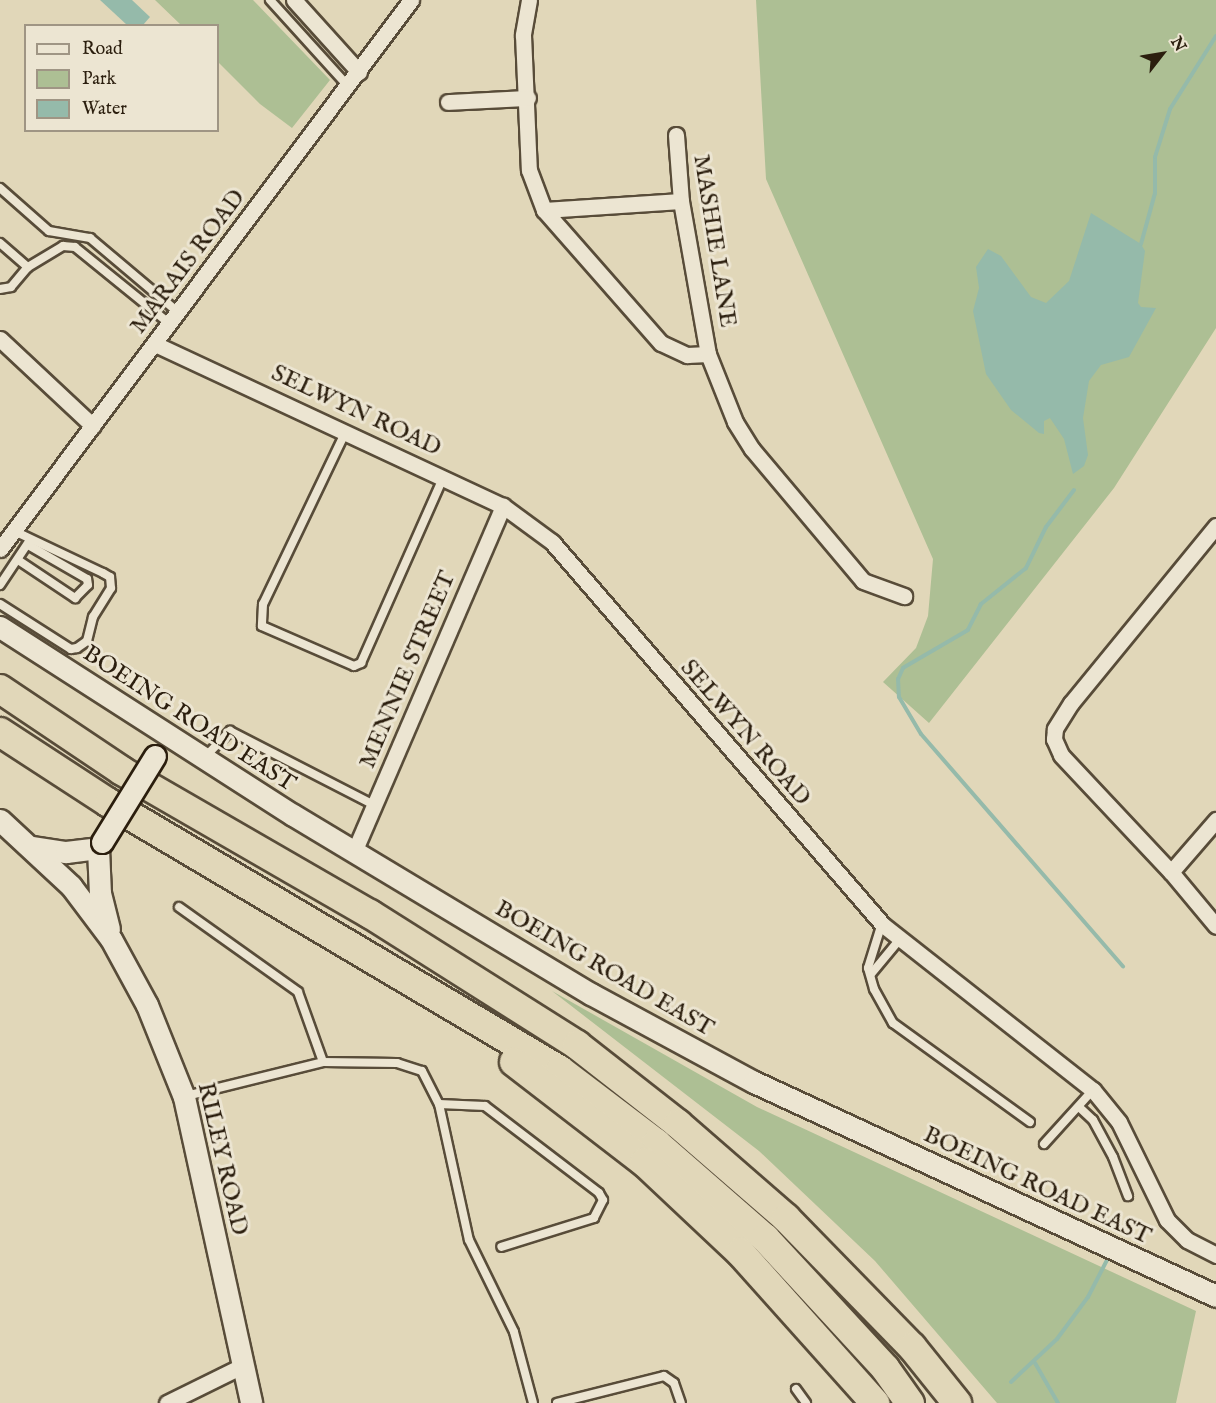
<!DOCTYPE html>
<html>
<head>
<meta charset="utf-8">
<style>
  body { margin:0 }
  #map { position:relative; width:1216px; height:1403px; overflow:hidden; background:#e1d7b9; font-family:"IM FELL English",serif }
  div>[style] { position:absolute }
  .green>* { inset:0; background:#adbf94 }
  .water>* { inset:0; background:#95baaa }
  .stream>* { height:4px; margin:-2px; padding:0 2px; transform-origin:2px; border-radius:2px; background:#95baaa }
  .roads { filter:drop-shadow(2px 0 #584c39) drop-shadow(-2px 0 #584c39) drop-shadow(0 2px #584c39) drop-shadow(0 -2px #584c39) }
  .lane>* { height:8px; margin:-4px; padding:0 4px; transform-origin:4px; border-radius:4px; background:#ece5d2 }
  .street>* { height:15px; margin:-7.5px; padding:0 7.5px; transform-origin:7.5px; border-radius:7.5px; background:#ece5d2 }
  .secondary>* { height:21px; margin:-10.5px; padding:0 10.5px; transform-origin:10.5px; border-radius:10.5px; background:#ece5d2 }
  .highway>* { height:28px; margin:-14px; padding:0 14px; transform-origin:14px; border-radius:14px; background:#e1d7b9 }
  .bridges { filter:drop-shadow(2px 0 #2b1e0e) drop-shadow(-2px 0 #2b1e0e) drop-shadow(0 2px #2b1e0e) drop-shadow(0 -2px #2b1e0e) }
  .secondary-bridge>* { height:21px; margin:-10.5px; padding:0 10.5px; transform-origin:10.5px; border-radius:10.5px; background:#ece5d2 }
  span { translate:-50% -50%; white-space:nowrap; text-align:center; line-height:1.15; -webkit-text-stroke:6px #ece5d2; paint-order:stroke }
  .street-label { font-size:24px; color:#2b1e0e }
  .legend { position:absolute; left:24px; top:24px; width:195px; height:108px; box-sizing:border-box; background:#ece5d2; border:2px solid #9f9584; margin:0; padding:8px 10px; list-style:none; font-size:18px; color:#2b1e0e }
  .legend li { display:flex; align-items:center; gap:12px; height:30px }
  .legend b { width:30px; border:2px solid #9f9584 }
  .north { position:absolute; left:1132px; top:24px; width:60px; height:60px; -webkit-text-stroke:4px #ece5d2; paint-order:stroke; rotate:59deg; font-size:16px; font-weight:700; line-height:24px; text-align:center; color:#2b1e0e }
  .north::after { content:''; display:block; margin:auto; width:21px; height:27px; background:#2b1e0e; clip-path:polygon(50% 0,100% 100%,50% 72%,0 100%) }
</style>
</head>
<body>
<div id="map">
  <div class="green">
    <i style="clip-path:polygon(155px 0,253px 0,330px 80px,292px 128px,260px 104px,218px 62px,218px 26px,181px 25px)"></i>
    <i style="clip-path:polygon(756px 0,1216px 0,1216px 328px,1114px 488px,929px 723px,883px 682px,916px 648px,928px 616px,933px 559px,766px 179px)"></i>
    <i style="clip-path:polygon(552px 991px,757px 1107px,1196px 1311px,1176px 1403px,997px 1403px,875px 1261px,759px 1151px)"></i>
  </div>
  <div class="water">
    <i style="clip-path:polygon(100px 0,132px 0,150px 17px,143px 25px,127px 25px)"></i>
    <i style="clip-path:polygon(1091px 213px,1141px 244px,1145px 251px,1138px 303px,1141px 307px,1156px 308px,1129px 357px,1101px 365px,1089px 381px,1083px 418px,1088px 455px,1084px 466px,1073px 474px,1064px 439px,1050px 418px,1044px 421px,1044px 434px,1039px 433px,1011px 410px,986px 374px,973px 311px,979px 288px,976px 267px,988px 249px,1001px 256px,1031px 297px,1046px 303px,1069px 281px)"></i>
  </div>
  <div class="stream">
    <i style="left:1141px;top:244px;width:53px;rotate:-74.6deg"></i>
    <i style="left:1155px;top:193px;width:36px;rotate:-90deg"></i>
    <i style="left:1155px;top:157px;width:50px;rotate:-72.6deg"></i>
    <i style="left:1170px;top:109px;width:86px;rotate:-57.8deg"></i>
    <i style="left:1074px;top:490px;width:46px;rotate:127.1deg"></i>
    <i style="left:1046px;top:527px;width:46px;rotate:116deg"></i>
    <i style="left:1026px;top:568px;width:58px;rotate:141.3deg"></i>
    <i style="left:981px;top:604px;width:29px;rotate:117deg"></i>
    <i style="left:968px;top:630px;width:75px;rotate:149.7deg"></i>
    <i style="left:903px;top:668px;width:12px;rotate:114deg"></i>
    <i style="left:898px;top:679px;width:18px;rotate:87deg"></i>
    <i style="left:899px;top:697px;width:43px;rotate:59.3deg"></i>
    <i style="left:921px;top:734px;width:308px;rotate:49deg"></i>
    <i style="left:1035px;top:1363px;width:46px;rotate:60.1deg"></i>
    <i style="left:1011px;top:1382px;width:63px;rotate:-43.1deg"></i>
    <i style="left:1057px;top:1339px;width:52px;rotate:-53.6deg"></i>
    <i style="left:1088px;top:1297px;width:42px;rotate:-62.8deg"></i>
  </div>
  <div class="roads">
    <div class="lane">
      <i style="left:270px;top:0;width:115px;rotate:47.8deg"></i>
      <i style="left:0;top:188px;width:65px;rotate:41.3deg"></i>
      <i style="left:49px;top:231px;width:42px;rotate:9.7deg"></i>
      <i style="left:90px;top:238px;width:115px;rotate:40.1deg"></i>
      <i style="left:0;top:243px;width:37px;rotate:41deg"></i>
      <i style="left:28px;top:267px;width:41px;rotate:-31deg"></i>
      <i style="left:63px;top:246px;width:12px;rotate:5deg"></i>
      <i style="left:75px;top:247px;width:122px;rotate:39deg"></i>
      <i style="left:0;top:289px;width:11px;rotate:-10deg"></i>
      <i style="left:11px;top:287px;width:26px;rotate:-50deg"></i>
      <i style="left:346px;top:431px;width:192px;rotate:115.6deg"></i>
      <i style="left:263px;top:604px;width:22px;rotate:93deg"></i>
      <i style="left:262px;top:626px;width:100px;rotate:23.5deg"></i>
      <i style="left:354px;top:666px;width:8px;rotate:-23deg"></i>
      <i style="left:361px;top:663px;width:202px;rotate:-66.1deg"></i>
      <i style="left:18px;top:560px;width:69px;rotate:33.7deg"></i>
      <i style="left:75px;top:598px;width:18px;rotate:-45deg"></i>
      <i style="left:88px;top:585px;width:6px;rotate:-99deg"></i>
      <i style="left:87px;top:579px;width:68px;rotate:-150deg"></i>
      <i style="left:0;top:585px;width:54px;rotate:-56.3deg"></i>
      <i style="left:0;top:604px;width:84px;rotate:32.4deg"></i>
      <i style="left:71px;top:649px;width:6px;rotate:-9deg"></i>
      <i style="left:77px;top:648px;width:12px;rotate:-35deg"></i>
      <i style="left:87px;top:641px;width:25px;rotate:-76deg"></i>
      <i style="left:93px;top:617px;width:34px;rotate:-58deg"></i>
      <i style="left:111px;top:588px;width:11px;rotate:-95deg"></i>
      <i style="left:110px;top:577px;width:8px;rotate:-150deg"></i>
      <i style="left:103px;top:573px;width:98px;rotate:-154.7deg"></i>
      <i style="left:206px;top:756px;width:35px;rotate:-46deg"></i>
      <i style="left:230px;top:731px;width:162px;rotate:27.2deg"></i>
      <i style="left:179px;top:907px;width:146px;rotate:35.5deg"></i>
      <i style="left:298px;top:992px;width:74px;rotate:70.3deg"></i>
      <i style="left:882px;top:923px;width:47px;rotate:107.3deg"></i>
      <i style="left:868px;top:968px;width:22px;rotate:74deg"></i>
      <i style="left:874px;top:989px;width:39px;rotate:61deg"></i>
      <i style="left:893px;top:1023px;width:169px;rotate:35.9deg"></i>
      <i style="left:871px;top:974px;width:45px;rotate:-50.4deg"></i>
      <i style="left:186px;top:1096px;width:141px;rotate:-13.9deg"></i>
      <i style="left:323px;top:1062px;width:74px;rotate:0.8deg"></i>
      <i style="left:397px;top:1063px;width:26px;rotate:18deg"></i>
      <i style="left:422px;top:1071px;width:37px;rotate:63deg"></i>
      <i style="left:439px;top:1104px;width:139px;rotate:77.6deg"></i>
      <i style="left:469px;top:1240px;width:102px;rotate:63.9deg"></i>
      <i style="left:514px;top:1332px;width:73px;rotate:75deg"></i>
      <i style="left:439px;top:1104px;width:46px;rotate:2.5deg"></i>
      <i style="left:485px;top:1106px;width:143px;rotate:37.3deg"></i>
      <i style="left:599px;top:1193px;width:8px;rotate:60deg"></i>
      <i style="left:603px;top:1200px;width:20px;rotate:117deg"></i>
      <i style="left:594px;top:1218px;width:97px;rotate:162.7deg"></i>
      <i style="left:1079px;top:1107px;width:19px;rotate:43deg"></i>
      <i style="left:1093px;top:1120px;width:42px;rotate:61.6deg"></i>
      <i style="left:1113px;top:1157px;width:42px;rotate:69deg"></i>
      <i style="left:1044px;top:1144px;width:73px;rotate:-47.8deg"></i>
      <i style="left:796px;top:1389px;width:17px;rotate:54deg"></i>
      <i style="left:557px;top:1403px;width:110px;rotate:-14.2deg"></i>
      <i style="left:664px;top:1376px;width:12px;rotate:35deg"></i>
      <i style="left:674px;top:1383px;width:21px;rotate:71deg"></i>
    </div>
    <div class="street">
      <i style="left:294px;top:0;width:97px;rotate:47.9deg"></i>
      <i style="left:529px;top:0;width:36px;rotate:100deg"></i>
      <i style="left:523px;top:35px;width:135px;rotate:87.5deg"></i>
      <i style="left:529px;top:170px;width:43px;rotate:69.4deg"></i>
      <i style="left:544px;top:210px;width:177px;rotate:48.7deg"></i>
      <i style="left:661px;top:343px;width:29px;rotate:25deg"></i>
      <i style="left:687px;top:355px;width:21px;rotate:-3deg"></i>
      <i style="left:448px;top:102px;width:80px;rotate:-2.9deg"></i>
      <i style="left:676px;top:135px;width:66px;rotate:85.7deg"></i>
      <i style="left:681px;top:201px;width:155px;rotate:80deg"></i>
      <i style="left:708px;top:354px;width:73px;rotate:68.3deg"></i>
      <i style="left:735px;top:422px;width:32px;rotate:58deg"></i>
      <i style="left:752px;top:449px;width:172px;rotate:49.9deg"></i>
      <i style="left:863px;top:581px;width:44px;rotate:20.1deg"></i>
      <i style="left:544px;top:210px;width:137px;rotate:-3.8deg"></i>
      <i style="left:0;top:339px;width:127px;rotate:43.1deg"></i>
      <i style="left:155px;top:344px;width:384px;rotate:25deg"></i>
      <i style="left:503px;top:506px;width:61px;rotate:36.3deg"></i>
      <i style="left:552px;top:542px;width:506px;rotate:49.17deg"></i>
      <i style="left:883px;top:925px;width:267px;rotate:38.2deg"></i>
      <i style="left:1093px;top:1090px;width:41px;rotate:50.9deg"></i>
      <i style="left:1119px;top:1122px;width:109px;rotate:63.9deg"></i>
      <i style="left:1167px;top:1220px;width:28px;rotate:45deg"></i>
      <i style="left:1187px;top:1240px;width:33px;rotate:27deg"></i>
      <i style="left:1216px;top:526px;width:229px;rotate:129.3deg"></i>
      <i style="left:1071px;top:703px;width:31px;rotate:122deg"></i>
      <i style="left:1055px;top:729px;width:10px;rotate:96deg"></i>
      <i style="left:1054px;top:739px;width:17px;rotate:66deg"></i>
      <i style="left:1061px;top:755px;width:161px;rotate:46.8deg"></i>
      <i style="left:1171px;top:872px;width:70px;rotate:50.2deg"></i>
      <i style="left:0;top:549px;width:686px;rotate:-53.18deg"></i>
      <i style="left:354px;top:852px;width:377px;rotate:-66.7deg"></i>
      <i style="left:1171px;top:872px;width:69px;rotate:-49.1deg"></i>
      <i style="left:167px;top:1403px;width:84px;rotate:-26.3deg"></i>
    </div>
    <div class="secondary">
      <i style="left:0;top:627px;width:348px;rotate:32.7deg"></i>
      <i style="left:293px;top:815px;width:348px;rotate:31deg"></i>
      <i style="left:591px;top:994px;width:185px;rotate:28.4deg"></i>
      <i style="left:754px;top:1082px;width:509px;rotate:24.85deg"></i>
      <i style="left:0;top:820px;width:97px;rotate:42.9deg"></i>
      <i style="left:71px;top:886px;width:66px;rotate:53deg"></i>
      <i style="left:111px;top:939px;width:75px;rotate:61.4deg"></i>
      <i style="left:147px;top:1005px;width:99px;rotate:68.1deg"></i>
      <i style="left:184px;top:1097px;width:313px;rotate:77.6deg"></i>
      <i style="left:102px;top:842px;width:7px;rotate:124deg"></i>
      <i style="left:98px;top:848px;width:45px;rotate:87.5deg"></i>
      <i style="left:100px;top:893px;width:37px;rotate:76deg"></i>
      <i style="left:33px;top:847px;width:33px;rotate:9deg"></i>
      <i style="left:66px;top:852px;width:32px;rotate:-7deg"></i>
    </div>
    <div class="highway">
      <i style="left:0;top:689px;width:147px;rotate:33.9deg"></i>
      <i style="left:122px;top:771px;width:286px;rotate:30deg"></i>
      <i style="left:370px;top:914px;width:245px;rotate:32.3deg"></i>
      <i style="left:577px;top:1045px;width:128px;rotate:38deg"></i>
      <i style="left:678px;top:1124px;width:143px;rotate:41deg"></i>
      <i style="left:786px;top:1218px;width:180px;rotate:45.7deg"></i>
      <i style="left:912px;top:1347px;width:72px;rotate:51.2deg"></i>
      <i style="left:0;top:732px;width:130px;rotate:33.1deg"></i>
      <i style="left:109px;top:803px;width:524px;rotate:30.63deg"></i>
      <i style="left:560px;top:1070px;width:121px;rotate:37.2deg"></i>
      <i style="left:656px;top:1143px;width:145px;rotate:41.1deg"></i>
      <i style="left:765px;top:1238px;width:177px;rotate:47.3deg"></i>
      <i style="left:885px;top:1368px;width:43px;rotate:54.5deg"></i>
      <i style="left:514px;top:1062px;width:164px;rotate:37.6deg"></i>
      <i style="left:644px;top:1162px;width:132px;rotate:43.2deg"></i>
      <i style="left:740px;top:1252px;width:203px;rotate:48.2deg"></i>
    </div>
  </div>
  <div class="bridges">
    <div class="secondary-bridge">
      <i style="left:102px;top:842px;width:101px;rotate:-58.4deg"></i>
    </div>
  </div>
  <div class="street-label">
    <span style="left:714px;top:241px;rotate:81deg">MASHIE LANE</span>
    <span style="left:188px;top:262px;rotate:-53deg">MARAIS ROAD</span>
    <span style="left:356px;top:411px;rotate:25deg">SELWYN ROAD</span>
    <span style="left:408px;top:670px;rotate:-67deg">MENNIE STREET</span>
    <span style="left:189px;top:719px;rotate:33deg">BOEING ROAD EAST</span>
    <span style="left:745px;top:733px;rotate:49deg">SELWYN ROAD</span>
    <span style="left:604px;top:969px;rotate:30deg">BOEING ROAD EAST</span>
    <span style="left:222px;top:1159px;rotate:77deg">RILEY ROAD</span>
    <span style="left:1037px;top:1186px;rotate:25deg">BOEING ROAD EAST</span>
  </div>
  <ul class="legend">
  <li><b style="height:8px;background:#ece5d2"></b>Road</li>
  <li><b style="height:16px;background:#adbf94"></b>Park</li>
  <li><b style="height:16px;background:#95baaa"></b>Water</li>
  </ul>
  <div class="north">N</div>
</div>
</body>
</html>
